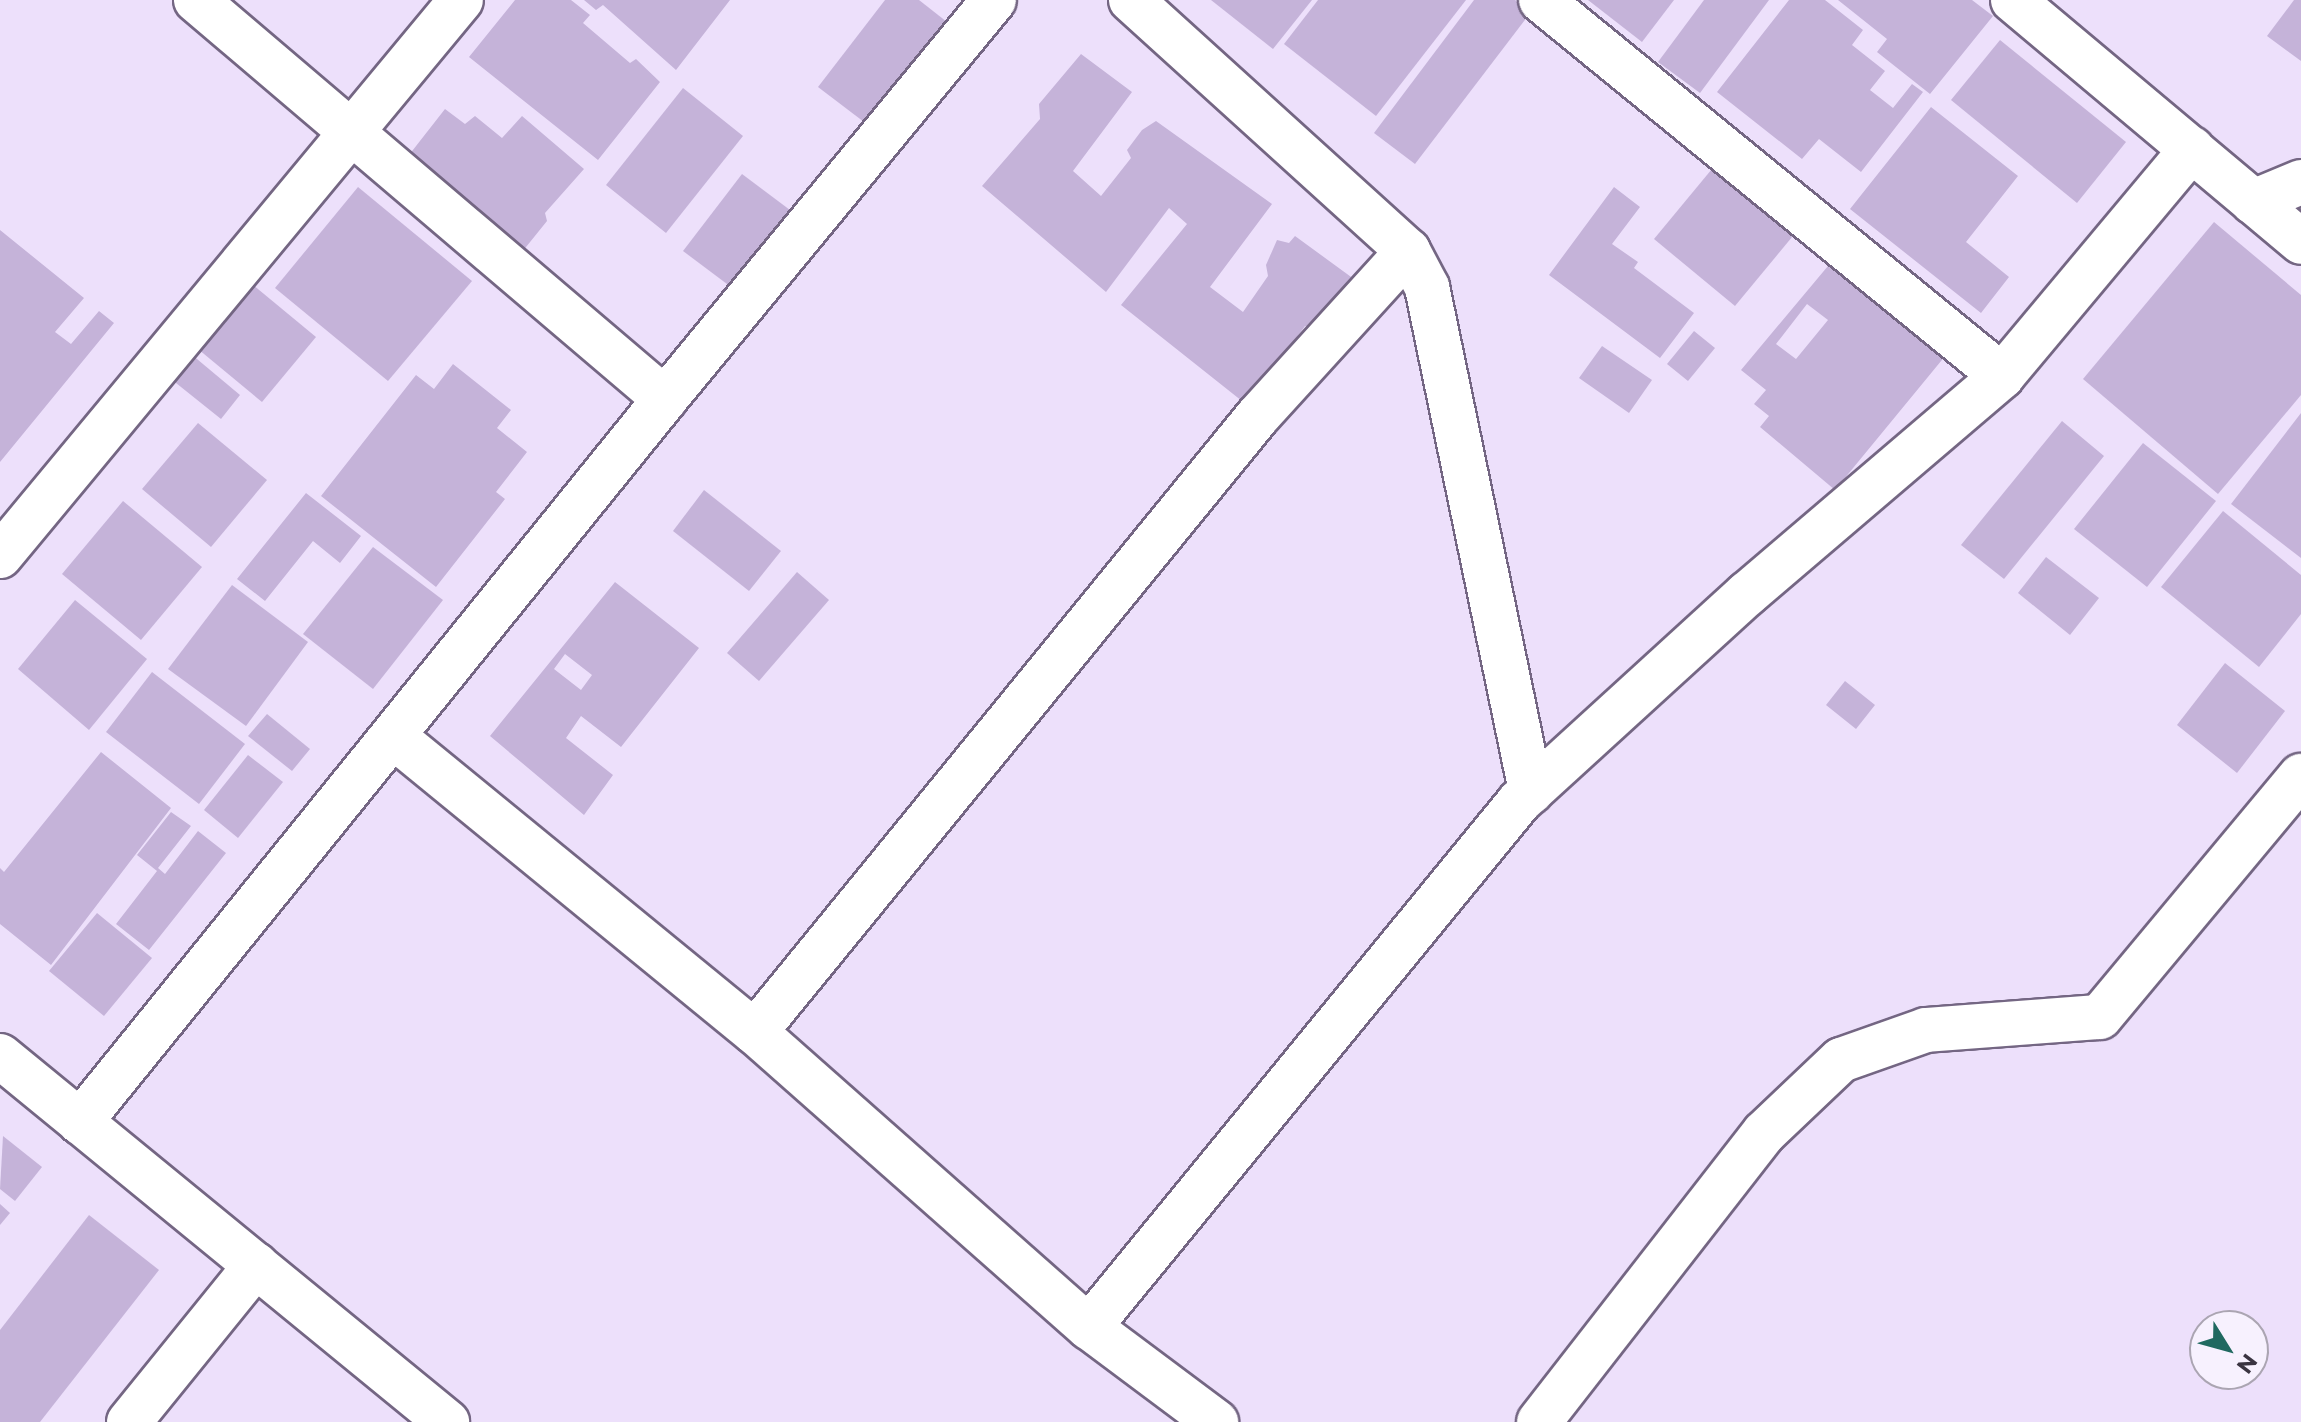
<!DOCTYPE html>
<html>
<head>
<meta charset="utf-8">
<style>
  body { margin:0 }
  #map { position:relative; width:2301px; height:1422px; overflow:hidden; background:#ede0fb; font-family:Montserrat,sans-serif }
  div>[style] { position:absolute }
  .building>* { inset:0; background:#c5b3d9 }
  .roads { filter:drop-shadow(2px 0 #746683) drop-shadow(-2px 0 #746683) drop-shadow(0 2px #746683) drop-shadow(0 -2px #746683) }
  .street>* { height:44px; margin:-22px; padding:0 22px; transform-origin:22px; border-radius:22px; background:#fff }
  span { translate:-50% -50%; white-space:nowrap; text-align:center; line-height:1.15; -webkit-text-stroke:7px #f7f1fe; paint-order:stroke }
  .north { position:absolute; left:2189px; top:1310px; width:80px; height:80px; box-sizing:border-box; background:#f7f1fe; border:2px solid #aba5b2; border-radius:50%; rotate:127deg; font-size:22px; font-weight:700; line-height:32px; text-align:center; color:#3a3441 }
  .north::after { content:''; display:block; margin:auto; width:28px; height:36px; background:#206960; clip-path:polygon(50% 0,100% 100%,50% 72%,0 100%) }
</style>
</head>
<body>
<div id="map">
  <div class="building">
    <i style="clip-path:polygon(515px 0,571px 0,590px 15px,583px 23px,630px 63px,636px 59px,660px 82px,598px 160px,469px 57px)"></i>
    <i style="clip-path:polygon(584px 0,730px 0,676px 70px,603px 5px,596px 10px)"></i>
    <i style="clip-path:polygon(885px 0,919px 0,947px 22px,868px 125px,818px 87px)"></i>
    <i style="clip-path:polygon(1211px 0,1312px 0,1273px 49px)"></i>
    <i style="clip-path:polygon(1318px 0,1466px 0,1376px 116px,1284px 44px)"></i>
    <i style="clip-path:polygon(1474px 0,1515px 0,1531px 12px,1415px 164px,1374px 133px)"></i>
    <i style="clip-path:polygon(1588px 0,1674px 0,1642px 42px)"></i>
    <i style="clip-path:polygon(1704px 0,1769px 0,1700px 93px,1658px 62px)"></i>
    <i style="clip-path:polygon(1789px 0,1825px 0,1863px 30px,1852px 45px,1885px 71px,1870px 90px,1893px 108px,1912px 84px,1923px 92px,1861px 172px,1819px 139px,1802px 159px,1717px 92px)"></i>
    <i style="clip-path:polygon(1838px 0,1972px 0,1993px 16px,1930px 94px,1877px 52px,1887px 39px)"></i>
    <i style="clip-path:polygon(2294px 0,2301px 0,2301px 61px,2267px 36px)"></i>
    <i style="clip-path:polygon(2000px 40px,2126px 142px,2077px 203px,1951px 100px)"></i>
    <i style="clip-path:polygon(1081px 54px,1132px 92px,1073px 171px,1101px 196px,1131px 158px,1127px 150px,1142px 130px,1156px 121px,1272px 204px,1210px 287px,1243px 312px,1268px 276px,1266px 265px,1277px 240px,1289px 243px,1295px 236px,1358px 282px,1321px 331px,1305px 326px,1247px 405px,1121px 305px,1187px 224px,1169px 208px,1106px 292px,982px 186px,1040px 119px,1039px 104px)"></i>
    <i style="clip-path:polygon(683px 88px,743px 136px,666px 233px,606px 185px)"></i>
    <i style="clip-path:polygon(1931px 107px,2018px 176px,1966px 242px,2009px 277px,1981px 313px,1850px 209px)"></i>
    <i style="clip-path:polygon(445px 109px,465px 124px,475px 116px,502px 138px,522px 116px,584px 169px,545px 213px,547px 221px,522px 252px,409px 155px)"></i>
    <i style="clip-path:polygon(1726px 152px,1807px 219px,1735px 306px,1654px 239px)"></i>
    <i style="clip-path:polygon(742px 174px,794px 213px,735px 290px,683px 251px)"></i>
    <i style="clip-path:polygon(358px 187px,472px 281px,388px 381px,275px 288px)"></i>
    <i style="clip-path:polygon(1614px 187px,1640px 207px,1612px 244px,1638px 262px,1634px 268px,1694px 313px,1660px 358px,1549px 275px)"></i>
    <i style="clip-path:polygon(2214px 222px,2301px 295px,2301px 395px,2218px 494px,2083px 379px)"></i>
    <i style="clip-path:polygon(0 230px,84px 298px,55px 332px,71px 344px,99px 311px,114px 323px,0 462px)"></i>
    <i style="clip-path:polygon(evenodd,1833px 260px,1946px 355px,1835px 490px,1760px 427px,1769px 416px,1754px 404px,1766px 390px,1741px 370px,1833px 260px,1807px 304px,1828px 320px,1796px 359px,1776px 344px,1807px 304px)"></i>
    <i style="clip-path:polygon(252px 284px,316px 337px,262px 402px,198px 349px)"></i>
    <i style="clip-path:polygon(1694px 331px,1715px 348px,1688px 381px,1667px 364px)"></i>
    <i style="clip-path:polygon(1602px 346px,1652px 380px,1629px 413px,1579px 378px)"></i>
    <i style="clip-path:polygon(191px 354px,240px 395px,221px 419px,171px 379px)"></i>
    <i style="clip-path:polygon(453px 364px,511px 410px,497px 428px,527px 452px,496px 492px,505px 499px,436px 587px,321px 496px,416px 375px,434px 389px)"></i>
    <i style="clip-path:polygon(2301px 413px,2301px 558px,2231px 504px)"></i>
    <i style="clip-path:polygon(2062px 421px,2104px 456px,2004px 579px,1961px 545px)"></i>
    <i style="clip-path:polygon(198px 423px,267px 480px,211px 547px,142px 489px)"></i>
    <i style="clip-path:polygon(2143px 443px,2216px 501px,2147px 587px,2074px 529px)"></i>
    <i style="clip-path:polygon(704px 490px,781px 551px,749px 591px,673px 531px)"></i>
    <i style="clip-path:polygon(306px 493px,361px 536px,340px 563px,313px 541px,265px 601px,237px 579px)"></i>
    <i style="clip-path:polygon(123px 501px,202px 567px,141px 640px,62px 574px)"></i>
    <i style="clip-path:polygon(2223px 511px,2301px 575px,2301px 614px,2259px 667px,2161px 587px)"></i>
    <i style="clip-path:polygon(373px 547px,443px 600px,373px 689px,303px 634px)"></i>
    <i style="clip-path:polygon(2046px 557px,2099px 598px,2070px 635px,2018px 593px)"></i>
    <i style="clip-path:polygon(797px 572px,829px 600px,759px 681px,727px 653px)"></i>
    <i style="clip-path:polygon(evenodd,615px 582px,699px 648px,621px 747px,581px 716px,566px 738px,613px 775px,584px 815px,490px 736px,615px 582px,565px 654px,592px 675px,581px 690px,554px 669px,565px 654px)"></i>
    <i style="clip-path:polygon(232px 585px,308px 642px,246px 726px,168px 669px)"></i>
    <i style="clip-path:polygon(75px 600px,147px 659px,89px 730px,18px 669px)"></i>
    <i style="clip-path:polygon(2225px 663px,2285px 711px,2237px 773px,2177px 725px)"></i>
    <i style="clip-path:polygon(152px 672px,245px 744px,199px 804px,106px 732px)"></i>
    <i style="clip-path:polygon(1845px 681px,1875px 705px,1856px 729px,1826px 705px)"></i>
    <i style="clip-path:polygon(267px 714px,310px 749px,292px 771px,248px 736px)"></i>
    <i style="clip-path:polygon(101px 752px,171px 808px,51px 965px,0 924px,0 868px,4px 872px)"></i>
    <i style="clip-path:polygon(248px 755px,283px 782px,238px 838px,204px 810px)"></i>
    <i style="clip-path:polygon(171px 812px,191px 826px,158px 868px,165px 874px,198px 831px,226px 853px,149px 950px,116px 924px,157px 871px,137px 855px)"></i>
    <i style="clip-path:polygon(97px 913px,152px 958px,104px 1016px,49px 971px)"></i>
    <i style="clip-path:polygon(3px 1136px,42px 1167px,15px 1201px,0 1189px)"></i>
    <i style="clip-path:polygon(0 1204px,10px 1213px,0 1225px)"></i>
    <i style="clip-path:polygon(89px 1215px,159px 1270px,40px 1422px,0 1422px,0 1330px)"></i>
  </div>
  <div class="roads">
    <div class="street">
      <i style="left:196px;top:0;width:616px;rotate:40.39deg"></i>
      <i style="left:1541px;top:0;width:595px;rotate:39.2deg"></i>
      <i style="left:2013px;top:0;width:376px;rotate:40deg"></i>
      <i style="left:2253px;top:202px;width:52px;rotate:-22.6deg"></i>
      <i style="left:1408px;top:251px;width:41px;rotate:62.2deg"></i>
      <i style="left:1427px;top:287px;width:515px;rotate:78.34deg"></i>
      <i style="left:0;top:556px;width:722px;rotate:-50.34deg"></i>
      <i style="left:394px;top:737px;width:466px;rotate:39.3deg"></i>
      <i style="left:755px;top:1032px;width:446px;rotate:41.5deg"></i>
      <i style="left:1089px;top:1327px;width:159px;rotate:36.8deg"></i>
      <i style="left:755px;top:1032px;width:795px;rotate:-50.77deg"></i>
      <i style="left:1258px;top:416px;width:223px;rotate:-47.7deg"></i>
      <i style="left:1408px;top:251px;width:374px;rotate:-137.8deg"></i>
      <i style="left:0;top:1056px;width:578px;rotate:39.31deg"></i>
      <i style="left:80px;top:1122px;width:930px;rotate:-51.02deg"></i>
      <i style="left:665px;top:399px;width:517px;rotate:-50.49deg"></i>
      <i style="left:1089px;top:1327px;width:679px;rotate:-50.68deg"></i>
      <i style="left:1519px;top:802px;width:309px;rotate:-42.4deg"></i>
      <i style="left:1747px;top:594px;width:335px;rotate:-40.5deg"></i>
      <i style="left:2002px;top:376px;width:296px;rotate:-50.1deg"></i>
      <i style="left:129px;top:1422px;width:202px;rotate:-51deg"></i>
      <i style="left:1539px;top:1422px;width:366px;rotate:-52.1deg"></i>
      <i style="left:1764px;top:1133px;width:106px;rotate:-43.5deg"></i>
      <i style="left:1841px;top:1060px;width:90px;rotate:-19.4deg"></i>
      <i style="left:1926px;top:1030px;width:174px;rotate:-4.3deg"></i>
      <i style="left:2100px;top:1017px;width:314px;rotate:-50.2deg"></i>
    </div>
  </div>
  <div class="north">N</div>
</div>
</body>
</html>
